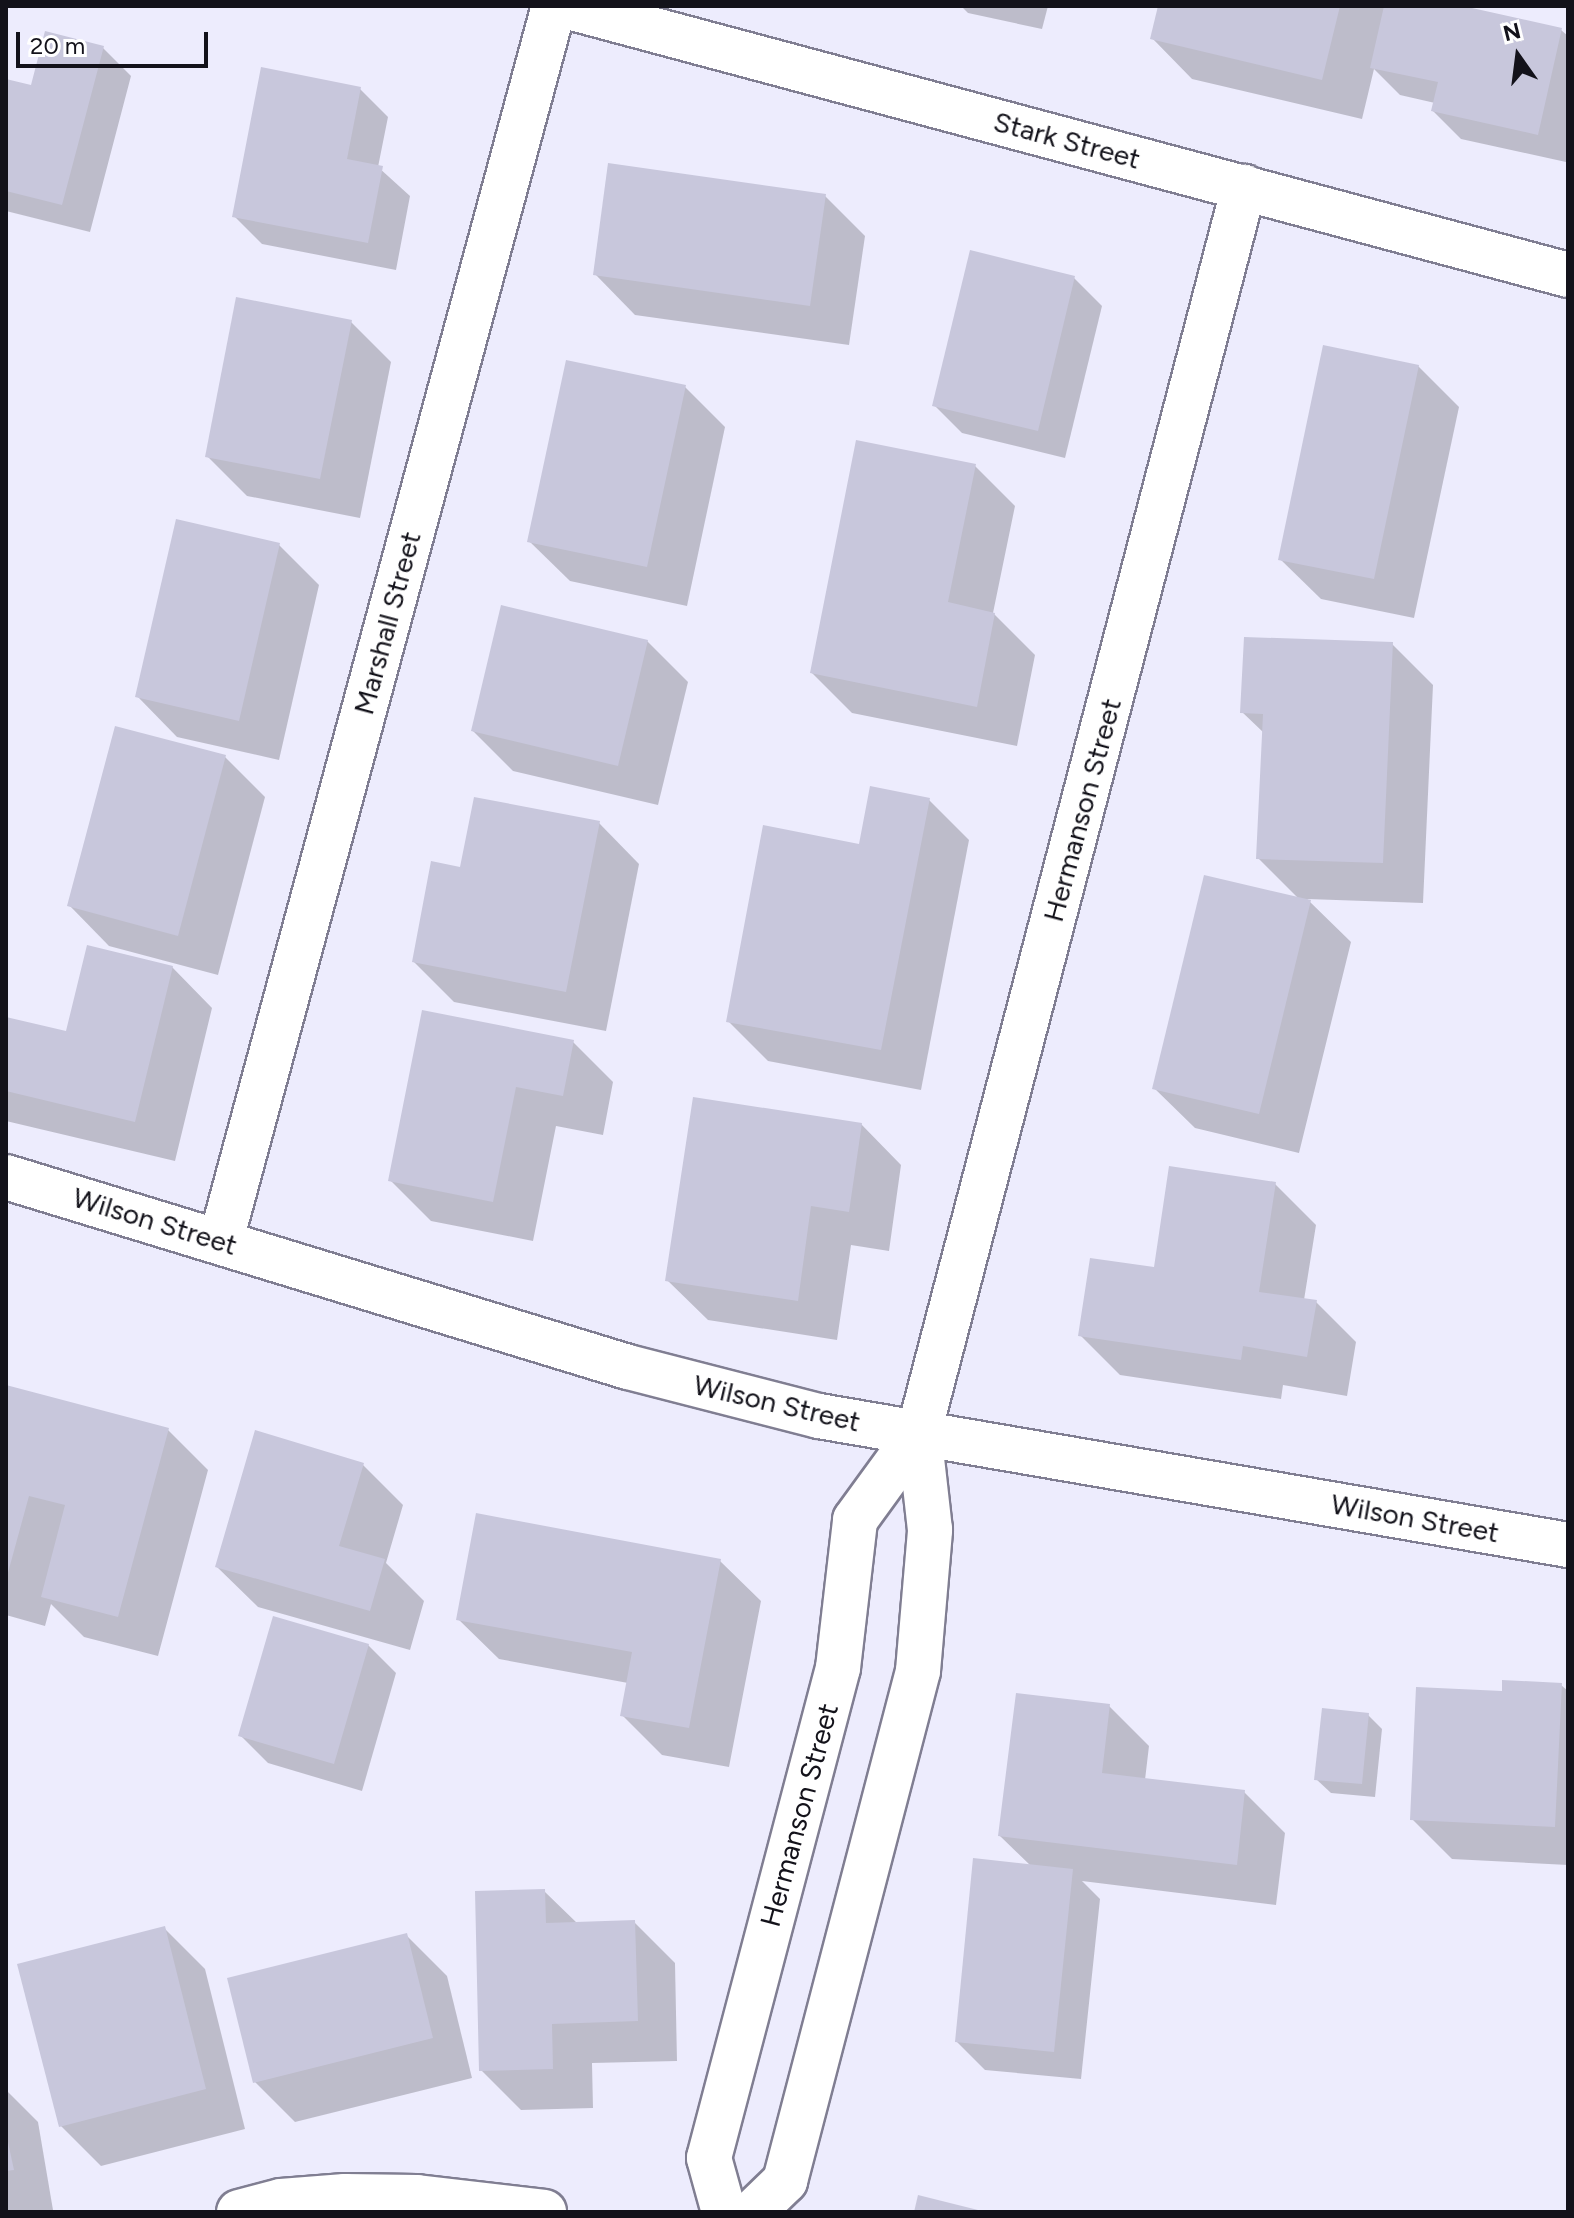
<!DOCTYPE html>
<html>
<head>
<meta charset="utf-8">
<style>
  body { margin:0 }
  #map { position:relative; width:1574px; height:2218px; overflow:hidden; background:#edecfd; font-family:Figtree,sans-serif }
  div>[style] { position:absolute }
  .shadow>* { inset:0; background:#0003 }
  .building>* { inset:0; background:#c8c7dc }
  .roads { filter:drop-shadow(2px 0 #807e92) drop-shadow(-2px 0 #807e92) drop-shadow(0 2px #807e92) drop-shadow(0 -2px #807e92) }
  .minor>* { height:44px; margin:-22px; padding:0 22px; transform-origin:22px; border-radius:22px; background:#fff }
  span { translate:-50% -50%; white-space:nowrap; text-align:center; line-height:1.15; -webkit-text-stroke:6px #fff; paint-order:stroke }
  .street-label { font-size:28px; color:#13121a }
  .frame { position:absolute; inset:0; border:8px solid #13121a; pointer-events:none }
  .north { position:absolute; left:1478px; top:16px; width:80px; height:80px; -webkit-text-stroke:6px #fff; paint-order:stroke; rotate:346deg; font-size:22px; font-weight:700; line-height:32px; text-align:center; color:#13121a }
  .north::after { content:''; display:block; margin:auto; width:28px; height:36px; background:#13121a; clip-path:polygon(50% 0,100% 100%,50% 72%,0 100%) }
  .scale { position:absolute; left:16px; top:32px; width:192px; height:36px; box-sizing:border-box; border:4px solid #13121a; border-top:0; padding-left:10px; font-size:24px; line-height:28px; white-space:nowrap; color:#13121a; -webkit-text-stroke:6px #fff; paint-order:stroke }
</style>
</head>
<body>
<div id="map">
  <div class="shadow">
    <i style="clip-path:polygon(961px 6px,1048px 6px,1042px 29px,968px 13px)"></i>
    <i style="clip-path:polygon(1160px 6px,1454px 6px,1561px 30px,1568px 36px,1566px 162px,1461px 139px,1433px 111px,1435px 103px,1400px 95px,1374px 69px,1362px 119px,1192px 79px,1152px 38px)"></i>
    <i style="clip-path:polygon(103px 48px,131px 76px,90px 232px,6px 211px,6px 81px,32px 88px)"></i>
    <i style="clip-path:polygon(360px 89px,388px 117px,378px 167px,410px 196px,396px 270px,262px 244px,234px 216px)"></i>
    <i style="clip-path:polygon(825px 196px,865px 236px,849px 345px,635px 315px,595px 274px)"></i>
    <i style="clip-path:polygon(1074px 278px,1102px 306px,1065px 458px,962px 433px,934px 405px)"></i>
    <i style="clip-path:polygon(351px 322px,391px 362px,360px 518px,247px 496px,207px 456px)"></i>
    <i style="clip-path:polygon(1418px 366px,1459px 407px,1414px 618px,1321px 599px,1280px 559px)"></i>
    <i style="clip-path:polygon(685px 387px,725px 427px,687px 606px,570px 581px,529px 541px)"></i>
    <i style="clip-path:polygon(975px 466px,1015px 506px,993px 613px,1035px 655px,1017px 746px,852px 713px,812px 673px)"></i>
    <i style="clip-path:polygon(279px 545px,319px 585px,279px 760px,177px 737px,137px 696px)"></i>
    <i style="clip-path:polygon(647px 641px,688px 682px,658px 805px,513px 771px,473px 731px)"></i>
    <i style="clip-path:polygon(1392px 644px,1433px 685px,1423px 903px,1307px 899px,1351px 942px,1299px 1153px,1195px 1128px,1154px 1088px,1299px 899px,1258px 858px,1264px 733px,1242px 712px)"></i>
    <i style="clip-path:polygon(225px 757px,265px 797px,218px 975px,109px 946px,69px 905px)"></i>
    <i style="clip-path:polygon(929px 800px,969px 840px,921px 1090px,768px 1061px,728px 1021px,861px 846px)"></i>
    <i style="clip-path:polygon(599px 823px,639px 864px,606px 1031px,454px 1002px,414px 962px)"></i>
    <i style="clip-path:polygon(172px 967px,212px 1008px,175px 1161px,6px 1121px,6px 1019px,67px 1033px)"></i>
    <i style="clip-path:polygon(573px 1042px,613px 1082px,603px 1135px,556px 1126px,533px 1241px,431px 1221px,390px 1180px)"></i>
    <i style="clip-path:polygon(861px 1124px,901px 1165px,889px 1251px,851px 1245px,837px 1340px,708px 1320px,667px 1280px)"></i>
    <i style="clip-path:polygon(1275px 1184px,1316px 1225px,1304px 1300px,1316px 1302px,1356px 1342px,1347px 1396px,1283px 1385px,1281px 1399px,1120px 1375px,1080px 1335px,1156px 1269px)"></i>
    <i style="clip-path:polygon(6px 1387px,168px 1430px,208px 1470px,158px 1656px,84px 1637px,51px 1604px,45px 1626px,6px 1615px)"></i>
    <i style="clip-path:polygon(363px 1465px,403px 1505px,386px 1563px,424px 1601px,410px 1650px,258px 1607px,217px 1567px)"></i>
    <i style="clip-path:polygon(720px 1561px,761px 1601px,729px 1767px,662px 1755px,622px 1715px,628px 1683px,499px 1659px,458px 1619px)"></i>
    <i style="clip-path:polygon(368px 1645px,396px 1673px,362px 1791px,268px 1763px,240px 1735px)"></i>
    <i style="clip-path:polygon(1561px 1685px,1568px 1691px,1568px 1865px,1452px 1859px,1412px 1819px,1504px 1693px)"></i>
    <i style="clip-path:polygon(1109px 1706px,1149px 1746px,1145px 1780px,1244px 1792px,1285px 1833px,1276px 1905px,1082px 1881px,1100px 1899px,1081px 2079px,985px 2070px,957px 2042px,1031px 1866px,1000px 1836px)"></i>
    <i style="clip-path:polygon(1368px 1715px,1382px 1729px,1375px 1797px,1331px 1793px,1316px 1779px)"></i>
    <i style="clip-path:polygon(544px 1891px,578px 1924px,634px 1922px,675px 1963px,677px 2061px,592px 2063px,593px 2108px,521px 2110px,481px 2070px)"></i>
    <i style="clip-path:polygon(164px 1928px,205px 1969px,245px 2129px,101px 2166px,61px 2126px)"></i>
    <i style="clip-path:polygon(406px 1935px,447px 1976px,472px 2078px,295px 2122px,255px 2082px)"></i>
    <i style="clip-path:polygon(6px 2090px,38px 2122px,53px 2210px,6px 2212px)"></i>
  </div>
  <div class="building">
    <i style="clip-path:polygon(1158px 6px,1340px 6px,1322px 80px,1150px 39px)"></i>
    <i style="clip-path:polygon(1384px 6px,1463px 6px,1562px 28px,1538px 135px,1431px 111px,1438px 82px,1370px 68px)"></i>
    <i style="clip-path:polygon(45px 31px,104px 46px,62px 205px,6px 191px,6px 79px,31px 85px)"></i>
    <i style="clip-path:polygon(261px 67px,361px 87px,347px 159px,383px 166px,368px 243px,232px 217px)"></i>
    <i style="clip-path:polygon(608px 163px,826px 194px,810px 306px,593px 275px)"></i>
    <i style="clip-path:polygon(970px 250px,1075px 276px,1038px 431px,932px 406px)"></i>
    <i style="clip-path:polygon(236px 297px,352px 320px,320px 479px,205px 457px)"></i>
    <i style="clip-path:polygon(1323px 345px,1419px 365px,1374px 579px,1278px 560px)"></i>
    <i style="clip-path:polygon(566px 360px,686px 385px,647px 567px,527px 542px)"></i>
    <i style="clip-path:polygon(856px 440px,976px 464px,948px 602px,995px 613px,977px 707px,810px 673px)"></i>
    <i style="clip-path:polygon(176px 519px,280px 543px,239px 721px,135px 697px)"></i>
    <i style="clip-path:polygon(501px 605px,648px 640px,618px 766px,471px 731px)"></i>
    <i style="clip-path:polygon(1244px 637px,1393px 642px,1383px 863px,1256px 859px,1263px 714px,1240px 713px)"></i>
    <i style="clip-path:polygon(115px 726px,226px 755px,178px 936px,67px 906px)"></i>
    <i style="clip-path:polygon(870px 786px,930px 798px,881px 1050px,726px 1022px,763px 825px,859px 844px)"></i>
    <i style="clip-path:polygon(474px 797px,600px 821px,566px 992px,412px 962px,431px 861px,460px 867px)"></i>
    <i style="clip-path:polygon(1204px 875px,1311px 900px,1259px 1114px,1152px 1089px)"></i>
    <i style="clip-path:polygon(87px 945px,173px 966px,135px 1122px,6px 1091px,6px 1017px,66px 1031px)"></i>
    <i style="clip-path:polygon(422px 1010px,574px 1040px,563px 1096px,516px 1087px,493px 1202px,388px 1181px)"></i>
    <i style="clip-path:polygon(693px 1097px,862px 1123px,849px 1212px,811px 1206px,798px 1301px,665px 1281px)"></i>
    <i style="clip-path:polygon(1169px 1166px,1276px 1182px,1259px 1292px,1317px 1300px,1307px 1357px,1243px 1346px,1241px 1360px,1078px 1336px,1090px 1258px,1154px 1267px)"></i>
    <i style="clip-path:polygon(6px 1385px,169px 1428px,118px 1617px,41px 1597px,65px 1505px,29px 1496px,6px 1580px)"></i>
    <i style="clip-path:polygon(255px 1430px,364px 1463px,339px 1546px,385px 1559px,370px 1611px,215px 1567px)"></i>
    <i style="clip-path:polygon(476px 1513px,721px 1559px,689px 1728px,620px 1716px,632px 1652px,456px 1620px)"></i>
    <i style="clip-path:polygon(273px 1616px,369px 1644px,334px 1764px,238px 1736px)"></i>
    <i style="clip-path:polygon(1502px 1680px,1562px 1683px,1555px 1827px,1410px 1820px,1416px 1687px,1502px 1691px)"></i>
    <i style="clip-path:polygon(1016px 1693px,1110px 1704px,1102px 1773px,1245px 1790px,1237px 1865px,998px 1836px)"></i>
    <i style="clip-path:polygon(1322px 1708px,1369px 1713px,1362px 1784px,1314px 1780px)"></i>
    <i style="clip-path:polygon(973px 1858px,1073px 1869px,1054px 2052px,955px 2042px)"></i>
    <i style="clip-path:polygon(545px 1889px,546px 1923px,635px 1920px,638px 2021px,552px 2024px,553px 2069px,479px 2071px,475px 1891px)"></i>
    <i style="clip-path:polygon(165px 1926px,206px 2089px,59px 2127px,17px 1964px)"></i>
    <i style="clip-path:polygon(407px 1933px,433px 2038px,253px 2083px,227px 1978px)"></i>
    <i style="clip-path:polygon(6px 2133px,14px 2170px,6px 2171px)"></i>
    <i style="clip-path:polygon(918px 2195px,982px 2211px,982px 2212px,914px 2212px)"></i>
  </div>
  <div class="roads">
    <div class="minor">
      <i style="left:565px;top:6px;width:1038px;rotate:15.01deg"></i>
      <i style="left:6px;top:1177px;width:650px;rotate:16.99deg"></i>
      <i style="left:628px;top:1367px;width:197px;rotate:14.4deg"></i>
      <i style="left:819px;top:1416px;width:760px;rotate:9.77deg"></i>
      <i style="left:221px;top:1240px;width:1278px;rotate:-74.9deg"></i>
      <i style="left:239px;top:2212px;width:43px;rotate:-14.7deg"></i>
      <i style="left:281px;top:2201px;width:64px;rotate:-4.5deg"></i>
      <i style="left:345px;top:2196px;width:72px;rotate:0.8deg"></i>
      <i style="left:417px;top:2197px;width:128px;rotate:6.7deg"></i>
      <i style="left:724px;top:2212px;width:56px;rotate:-105.5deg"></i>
      <i style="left:709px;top:2158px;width:507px;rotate:-75.25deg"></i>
      <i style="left:838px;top:1668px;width:149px;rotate:-83.4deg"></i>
      <i style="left:855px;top:1520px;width:109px;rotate:-54deg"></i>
      <i style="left:753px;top:2212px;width:45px;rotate:-44.1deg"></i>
      <i style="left:785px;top:2181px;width:527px;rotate:-75.38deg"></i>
      <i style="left:918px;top:1671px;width:142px;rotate:-85.1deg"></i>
      <i style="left:930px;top:1530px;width:99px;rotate:-96.4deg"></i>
      <i style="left:919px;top:1432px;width:1287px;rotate:-75.37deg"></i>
    </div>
  </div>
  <div class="street-label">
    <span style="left:1067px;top:140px;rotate:15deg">Stark Street</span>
    <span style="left:387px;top:623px;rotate:-75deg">Marshall Street</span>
    <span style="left:1082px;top:810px;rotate:-75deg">Hermanson Street</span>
    <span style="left:155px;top:1221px;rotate:17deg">Wilson Street</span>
    <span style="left:777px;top:1403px;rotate:13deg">Wilson Street</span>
    <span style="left:1415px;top:1518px;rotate:10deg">Wilson Street</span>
    <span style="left:799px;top:1815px;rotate:-75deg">Hermanson Street</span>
  </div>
  <div class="frame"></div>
  <div class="north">N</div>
  <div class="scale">20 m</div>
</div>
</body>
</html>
